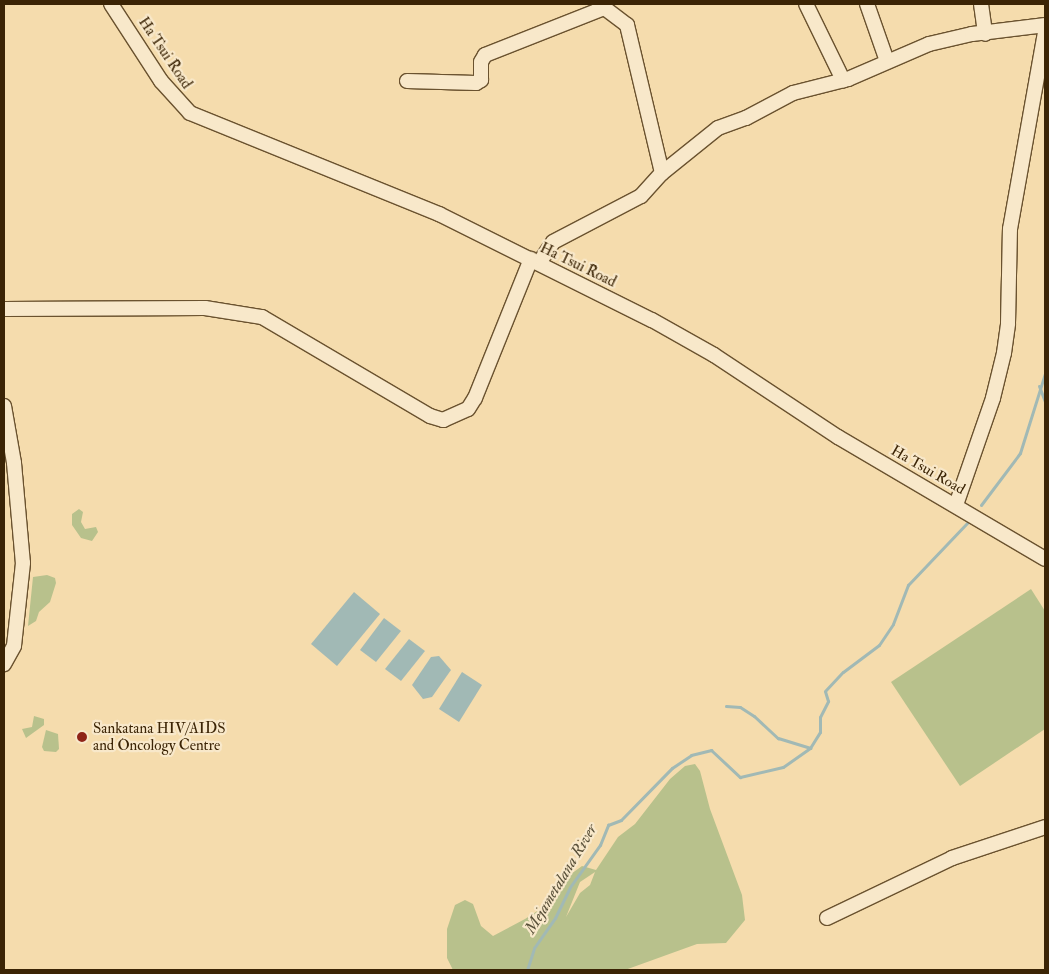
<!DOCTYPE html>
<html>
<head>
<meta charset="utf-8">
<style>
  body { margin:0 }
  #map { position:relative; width:1049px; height:974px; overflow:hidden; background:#f5dcad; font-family:"IM FELL Double Pica",serif }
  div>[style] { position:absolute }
  .green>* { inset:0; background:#b8c18c }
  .water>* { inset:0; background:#a1b9b5 }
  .stream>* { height:3px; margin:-1.5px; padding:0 1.5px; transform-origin:1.5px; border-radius:1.5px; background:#a1b9b5 }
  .roads { filter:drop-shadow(1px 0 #6a522f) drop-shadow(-1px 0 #6a522f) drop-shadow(0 1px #6a522f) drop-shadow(0 -1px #6a522f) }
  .minor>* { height:14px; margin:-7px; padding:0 7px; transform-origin:7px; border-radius:7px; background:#f8e8ca }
  .dots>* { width:14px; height:14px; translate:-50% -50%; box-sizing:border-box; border:2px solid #f8e8ca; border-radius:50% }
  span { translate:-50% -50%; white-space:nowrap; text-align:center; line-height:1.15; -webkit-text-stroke:4.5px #f8e8ca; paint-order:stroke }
  .street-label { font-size:15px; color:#3b2405 }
  .poi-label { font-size:15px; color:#3b2405 }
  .left { translate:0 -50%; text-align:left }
  .water-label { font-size:16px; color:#5a513a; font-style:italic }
  .frame { position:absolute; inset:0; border:5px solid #3b2405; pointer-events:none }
</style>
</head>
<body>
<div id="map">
  <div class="green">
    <i style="clip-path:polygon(79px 509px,83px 512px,81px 522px,85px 529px,96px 527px,98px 532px,92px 541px,81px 538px,72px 525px,72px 514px)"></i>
    <i style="clip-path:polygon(47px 575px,55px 578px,56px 583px,50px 602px,39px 612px,36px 621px,28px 626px,33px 577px)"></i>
    <i style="clip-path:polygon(1031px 589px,1045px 611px,1045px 729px,960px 786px,891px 682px)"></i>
    <i style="clip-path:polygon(34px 716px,44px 719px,44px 725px,26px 738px,22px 729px,32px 727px)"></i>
    <i style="clip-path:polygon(46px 730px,58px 734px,59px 749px,56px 752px,44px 751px,42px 747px)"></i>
    <i style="clip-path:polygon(evenodd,695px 764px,700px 771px,710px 809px,742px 895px,745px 920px,726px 943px,697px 944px,625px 970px,453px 970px,447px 958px,447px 929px,455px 905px,465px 900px,473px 904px,481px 926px,493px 936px,525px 919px,542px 908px,553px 887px,582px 866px,596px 870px,618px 837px,635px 824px,670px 779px,685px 766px,695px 764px,595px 872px,590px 885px,580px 893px,566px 917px,580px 882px,595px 872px)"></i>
  </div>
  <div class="water">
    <i style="clip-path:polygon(354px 592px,380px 614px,337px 666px,311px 644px)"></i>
    <i style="clip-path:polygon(384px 618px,401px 631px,376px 662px,360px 650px)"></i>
    <i style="clip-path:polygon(409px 639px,425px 651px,401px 681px,385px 669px)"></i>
    <i style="clip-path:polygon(439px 656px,451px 670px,432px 697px,423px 699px,412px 685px,431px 657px)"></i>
    <i style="clip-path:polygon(462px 672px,482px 685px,459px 722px,439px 709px)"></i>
  </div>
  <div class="stream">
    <i style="left:1039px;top:386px;width:17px;rotate:69deg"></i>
    <i style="left:981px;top:505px;width:65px;rotate:-53.1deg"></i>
    <i style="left:1020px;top:453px;width:84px;rotate:-72.6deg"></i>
    <i style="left:726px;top:706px;width:14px;rotate:4deg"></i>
    <i style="left:740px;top:707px;width:17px;rotate:33deg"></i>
    <i style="left:754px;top:716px;width:33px;rotate:43deg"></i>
    <i style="left:778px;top:738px;width:34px;rotate:17deg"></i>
    <i style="left:527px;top:970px;width:23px;rotate:-72deg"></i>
    <i style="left:534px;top:948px;width:37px;rotate:-55deg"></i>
    <i style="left:555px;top:918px;width:34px;rotate:-64deg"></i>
    <i style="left:570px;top:887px;width:52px;rotate:-54.5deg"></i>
    <i style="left:600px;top:845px;width:22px;rotate:-68deg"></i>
    <i style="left:608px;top:825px;width:14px;rotate:-21deg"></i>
    <i style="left:621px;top:820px;width:73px;rotate:-45.6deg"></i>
    <i style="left:672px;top:768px;width:23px;rotate:-34deg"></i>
    <i style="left:691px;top:755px;width:21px;rotate:-14deg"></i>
    <i style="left:711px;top:750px;width:40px;rotate:43deg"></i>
    <i style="left:740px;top:777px;width:44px;rotate:-13.1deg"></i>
    <i style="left:783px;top:767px;width:33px;rotate:-35deg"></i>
    <i style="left:810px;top:748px;width:19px;rotate:-58deg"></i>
    <i style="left:820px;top:732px;width:15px;rotate:-90deg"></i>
    <i style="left:820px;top:717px;width:18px;rotate:-63deg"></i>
    <i style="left:828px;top:701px;width:10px;rotate:-107deg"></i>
    <i style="left:825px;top:691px;width:26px;rotate:-47deg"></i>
    <i style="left:843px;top:672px;width:45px;rotate:-36.9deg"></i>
    <i style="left:879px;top:645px;width:25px;rotate:-56deg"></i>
    <i style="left:893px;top:624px;width:42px;rotate:-69deg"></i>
    <i style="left:908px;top:585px;width:88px;rotate:-46.4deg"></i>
  </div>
  <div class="roads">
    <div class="minor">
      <i style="left:111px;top:4px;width:92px;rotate:57deg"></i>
      <i style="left:161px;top:81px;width:43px;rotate:47.8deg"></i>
      <i style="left:190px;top:113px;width:269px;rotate:22.1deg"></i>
      <i style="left:439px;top:214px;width:238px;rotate:26.5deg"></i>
      <i style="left:652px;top:320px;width:71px;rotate:29.4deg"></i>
      <i style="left:714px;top:355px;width:149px;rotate:33.5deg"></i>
      <i style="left:838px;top:437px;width:240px;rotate:30.5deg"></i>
      <i style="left:806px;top:4px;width:85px;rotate:64deg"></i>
      <i style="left:867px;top:4px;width:60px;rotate:70.7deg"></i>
      <i style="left:981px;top:4px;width:30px;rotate:82deg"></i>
      <i style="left:407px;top:81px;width:69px;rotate:1.7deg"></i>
      <i style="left:476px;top:83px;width:6px;rotate:-31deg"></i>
      <i style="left:481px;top:80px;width:18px;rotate:-90deg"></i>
      <i style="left:481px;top:62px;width:8px;rotate:-60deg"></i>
      <i style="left:485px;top:55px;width:126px;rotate:-21.5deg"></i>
      <i style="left:662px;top:173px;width:72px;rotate:-38.8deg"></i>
      <i style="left:718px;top:128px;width:30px;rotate:-20deg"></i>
      <i style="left:746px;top:118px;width:53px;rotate:-28deg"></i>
      <i style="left:793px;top:93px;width:57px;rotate:-14.3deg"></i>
      <i style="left:848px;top:79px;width:88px;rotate:-23.4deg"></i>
      <i style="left:929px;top:44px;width:44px;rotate:-13.1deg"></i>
      <i style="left:972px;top:34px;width:74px;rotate:-7deg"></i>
      <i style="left:539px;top:263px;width:25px;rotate:-56deg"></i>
      <i style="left:553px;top:242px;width:99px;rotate:-27.6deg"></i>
      <i style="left:641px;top:196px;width:31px;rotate:-48deg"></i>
      <i style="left:662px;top:173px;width:152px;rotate:-103.3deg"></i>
      <i style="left:627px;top:25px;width:35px;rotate:-143deg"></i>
      <i style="left:4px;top:309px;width:201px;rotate:-0.3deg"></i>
      <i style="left:205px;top:308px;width:58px;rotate:9deg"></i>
      <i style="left:262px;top:317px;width:195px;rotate:30.5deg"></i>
      <i style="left:430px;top:416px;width:14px;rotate:17deg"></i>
      <i style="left:443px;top:420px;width:27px;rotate:-24deg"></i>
      <i style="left:468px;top:409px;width:13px;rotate:-58deg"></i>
      <i style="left:475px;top:398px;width:150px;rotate:-68.1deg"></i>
      <i style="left:4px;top:406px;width:58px;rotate:80deg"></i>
      <i style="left:14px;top:463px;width:100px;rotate:84.9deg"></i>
      <i style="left:23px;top:563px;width:83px;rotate:96.2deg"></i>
      <i style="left:14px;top:646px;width:21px;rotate:119deg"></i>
      <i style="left:956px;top:505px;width:113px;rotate:-70.9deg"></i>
      <i style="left:993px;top:398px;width:46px;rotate:-76.3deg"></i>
      <i style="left:1004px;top:353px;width:30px;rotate:-82deg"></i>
      <i style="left:1008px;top:323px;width:94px;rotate:-88.8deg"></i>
      <i style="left:1010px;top:229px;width:200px;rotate:-79.9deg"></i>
      <i style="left:827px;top:918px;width:139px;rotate:-25.6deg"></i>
      <i style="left:952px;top:858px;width:98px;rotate:-18.4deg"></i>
    </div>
  </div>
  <div class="dots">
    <i style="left:82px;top:737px;background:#8f2418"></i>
  </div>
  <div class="street-label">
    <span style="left:165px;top:53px;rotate:56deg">Ha Tsui Road</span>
    <span style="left:578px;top:265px;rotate:26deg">Ha Tsui Road</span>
    <span style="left:928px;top:470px;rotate:30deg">Ha Tsui Road</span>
  </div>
  <div class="poi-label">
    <span class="left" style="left:93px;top:737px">Sankatana HIV/AIDS<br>and Oncology Centre</span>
  </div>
  <div class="water-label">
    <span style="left:561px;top:879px;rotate:-59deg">Mejametalana River</span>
  </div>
  <div class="frame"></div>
</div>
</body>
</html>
